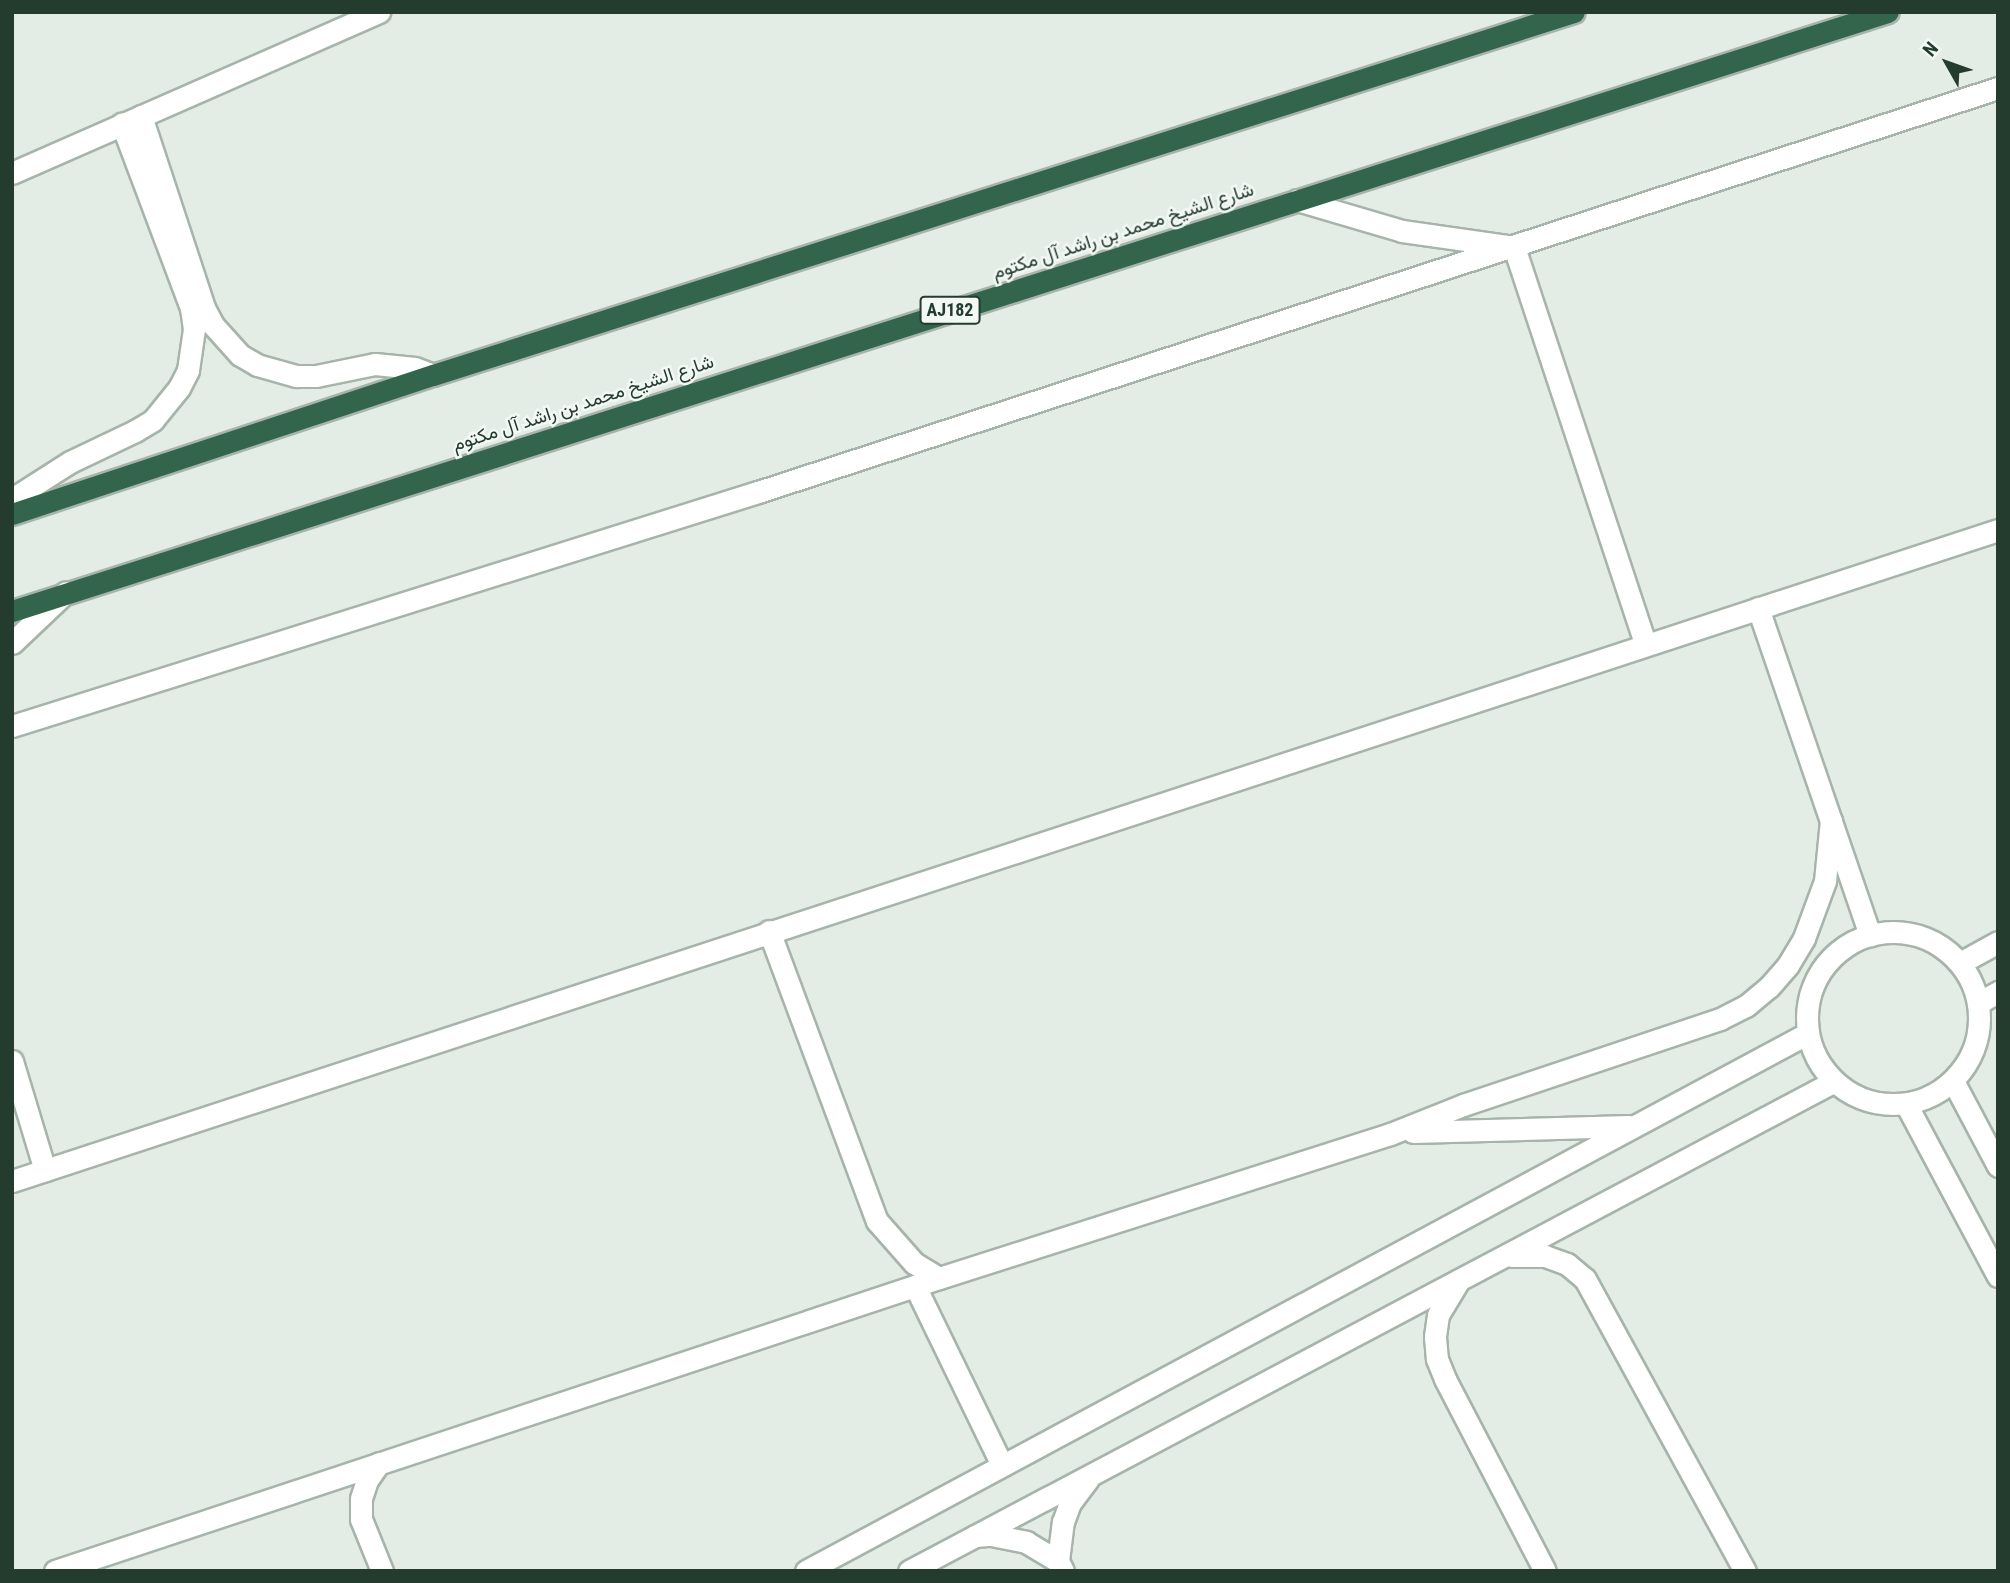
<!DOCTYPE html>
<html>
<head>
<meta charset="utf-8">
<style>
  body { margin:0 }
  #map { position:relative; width:2010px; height:1583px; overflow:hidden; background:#e3ece5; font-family:"Roboto Condensed",Vazirmatn,sans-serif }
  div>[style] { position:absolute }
  .roads { filter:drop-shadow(2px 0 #a6b4aa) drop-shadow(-2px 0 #a6b4aa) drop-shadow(0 2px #a6b4aa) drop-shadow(0 -2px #a6b4aa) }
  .minor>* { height:21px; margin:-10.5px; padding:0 10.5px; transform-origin:10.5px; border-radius:10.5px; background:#fff }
  .minor>.ring { margin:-10.5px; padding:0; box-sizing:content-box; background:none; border:21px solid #fff; border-radius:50% }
  .highway>* { height:21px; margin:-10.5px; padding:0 10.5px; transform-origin:10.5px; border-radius:10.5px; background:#32654b }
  span { translate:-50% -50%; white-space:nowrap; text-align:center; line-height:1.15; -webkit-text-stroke:5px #f3f8f4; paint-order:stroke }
  .shield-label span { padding:2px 5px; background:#f3f8f4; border:2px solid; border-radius:5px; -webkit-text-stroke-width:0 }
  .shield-label { font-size:18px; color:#243c2e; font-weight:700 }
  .street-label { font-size:19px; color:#243c2e }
  .frame { position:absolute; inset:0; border:14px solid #243c2e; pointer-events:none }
  .north { position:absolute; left:1912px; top:28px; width:70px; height:70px; -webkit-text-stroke:5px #f3f8f4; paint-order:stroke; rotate:310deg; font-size:19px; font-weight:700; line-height:28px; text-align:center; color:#243c2e }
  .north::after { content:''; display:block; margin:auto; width:24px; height:32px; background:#243c2e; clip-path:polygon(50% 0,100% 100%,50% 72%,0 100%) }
</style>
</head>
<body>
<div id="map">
  <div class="roads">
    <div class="minor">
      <i style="left:141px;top:116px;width:202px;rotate:71.8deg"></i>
      <i style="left:204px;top:308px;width:19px;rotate:62deg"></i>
      <i style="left:213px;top:325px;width:40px;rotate:48deg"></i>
      <i style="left:240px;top:355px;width:20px;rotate:30deg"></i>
      <i style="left:257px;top:365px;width:41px;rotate:15.8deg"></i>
      <i style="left:296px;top:376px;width:20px"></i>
      <i style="left:316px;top:376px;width:60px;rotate:-11.5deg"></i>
      <i style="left:375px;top:364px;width:40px;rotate:5.7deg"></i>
      <i style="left:415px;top:368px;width:19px;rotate:21deg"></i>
      <i style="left:12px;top:173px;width:401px;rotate:-23.7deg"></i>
      <i style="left:1297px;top:200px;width:109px;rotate:16.4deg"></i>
      <i style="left:1402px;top:231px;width:113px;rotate:8.1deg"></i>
      <i style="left:1514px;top:247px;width:419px;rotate:71.7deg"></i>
      <i style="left:12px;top:499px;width:69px;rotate:-32.5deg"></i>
      <i style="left:70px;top:462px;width:72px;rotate:-25.5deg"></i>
      <i style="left:135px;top:431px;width:21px;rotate:-31deg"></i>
      <i style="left:153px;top:420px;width:41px;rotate:-50.9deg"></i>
      <i style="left:179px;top:388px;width:20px;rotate:-63deg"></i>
      <i style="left:188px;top:370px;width:41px;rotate:-81.7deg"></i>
      <i style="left:194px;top:329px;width:21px;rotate:-98deg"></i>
      <i style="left:191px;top:308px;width:197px;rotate:-110.6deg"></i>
      <i style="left:1758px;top:608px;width:346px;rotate:71.1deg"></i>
      <i style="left:12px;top:643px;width:74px;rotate:-43.4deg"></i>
      <i style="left:12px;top:726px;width:782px;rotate:-17.42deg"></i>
      <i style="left:758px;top:492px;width:1304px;rotate:-18.05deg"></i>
      <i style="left:769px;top:931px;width:309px;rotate:69.6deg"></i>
      <i style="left:877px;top:1221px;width:56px;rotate:48.6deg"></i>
      <i style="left:914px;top:1263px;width:29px;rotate:31deg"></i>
      <i class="ring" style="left:1807px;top:932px;width:151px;height:151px"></i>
      <i style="left:1960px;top:963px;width:43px;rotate:-28.9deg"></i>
      <i style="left:1978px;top:1003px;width:23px;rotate:-29deg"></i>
      <i style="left:12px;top:1061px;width:114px;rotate:73.2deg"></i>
      <i style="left:1953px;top:1081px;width:96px;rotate:62.1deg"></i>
      <i style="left:1906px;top:1104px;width:195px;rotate:61.9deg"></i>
      <i style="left:1413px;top:1132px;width:216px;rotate:-1.6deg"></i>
      <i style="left:12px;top:1181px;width:2090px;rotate:-18.15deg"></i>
      <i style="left:1511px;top:1256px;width:34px"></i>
      <i style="left:1545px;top:1256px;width:23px;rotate:20deg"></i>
      <i style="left:1567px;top:1264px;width:23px;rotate:40deg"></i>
      <i style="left:1585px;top:1279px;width:333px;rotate:61.3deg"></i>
      <i style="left:1459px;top:1280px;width:41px;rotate:121deg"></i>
      <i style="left:1438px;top:1315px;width:22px;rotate:98deg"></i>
      <i style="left:1435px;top:1337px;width:22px;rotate:85deg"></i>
      <i style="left:1437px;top:1359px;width:22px;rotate:68deg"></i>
      <i style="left:1445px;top:1379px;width:216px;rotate:62.5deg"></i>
      <i style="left:915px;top:1286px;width:199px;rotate:64.1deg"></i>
      <i style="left:379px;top:1463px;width:21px;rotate:125deg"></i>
      <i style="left:367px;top:1480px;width:20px;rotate:108deg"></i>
      <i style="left:361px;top:1499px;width:20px;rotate:90deg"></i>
      <i style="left:361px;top:1519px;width:56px;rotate:68deg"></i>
      <i style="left:975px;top:1536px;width:16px;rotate:-4deg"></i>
      <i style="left:991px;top:1535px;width:36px;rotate:11deg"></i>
      <i style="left:1026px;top:1542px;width:37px;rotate:31deg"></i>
      <i style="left:1058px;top:1561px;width:11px;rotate:63deg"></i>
      <i style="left:1058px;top:1561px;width:39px;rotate:-83deg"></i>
      <i style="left:1063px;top:1522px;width:20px;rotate:-70deg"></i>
      <i style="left:1070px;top:1503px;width:30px;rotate:-53deg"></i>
      <i style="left:55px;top:1571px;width:931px;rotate:-18.34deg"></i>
      <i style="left:939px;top:1278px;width:473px;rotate:-17.7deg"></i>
      <i style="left:1390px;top:1134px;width:79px;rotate:-21.7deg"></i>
      <i style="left:1463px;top:1105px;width:271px;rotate:-18.5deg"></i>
      <i style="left:1720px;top:1019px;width:29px;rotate:-27deg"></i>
      <i style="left:1746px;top:1006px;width:30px;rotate:-40deg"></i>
      <i style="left:1769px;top:987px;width:29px;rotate:-49deg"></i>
      <i style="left:1788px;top:965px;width:31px;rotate:-59deg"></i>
      <i style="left:1804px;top:938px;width:61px;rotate:-69.8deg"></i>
      <i style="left:1825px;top:881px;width:61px;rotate:-84.4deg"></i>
      <i style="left:806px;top:1571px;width:1137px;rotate:-28.23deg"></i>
      <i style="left:909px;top:1571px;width:1045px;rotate:-27.89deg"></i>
    </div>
    <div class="highway">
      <i style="left:12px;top:514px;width:443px;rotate:-18.3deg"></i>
      <i style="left:433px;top:375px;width:1197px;rotate:-17.65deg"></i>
      <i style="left:12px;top:611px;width:1969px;rotate:-17.71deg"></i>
    </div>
  </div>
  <div class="shield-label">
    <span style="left:950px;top:310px">AJ182</span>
  </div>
  <div class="street-label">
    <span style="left:1123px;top:231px;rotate:-18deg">شارع الشيخ محمد بن راشد آل مكتوم</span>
    <span style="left:583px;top:403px;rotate:-18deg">شارع الشيخ محمد بن راشد آل مكتوم</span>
  </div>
  <div class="frame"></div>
  <div class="north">N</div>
</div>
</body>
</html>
